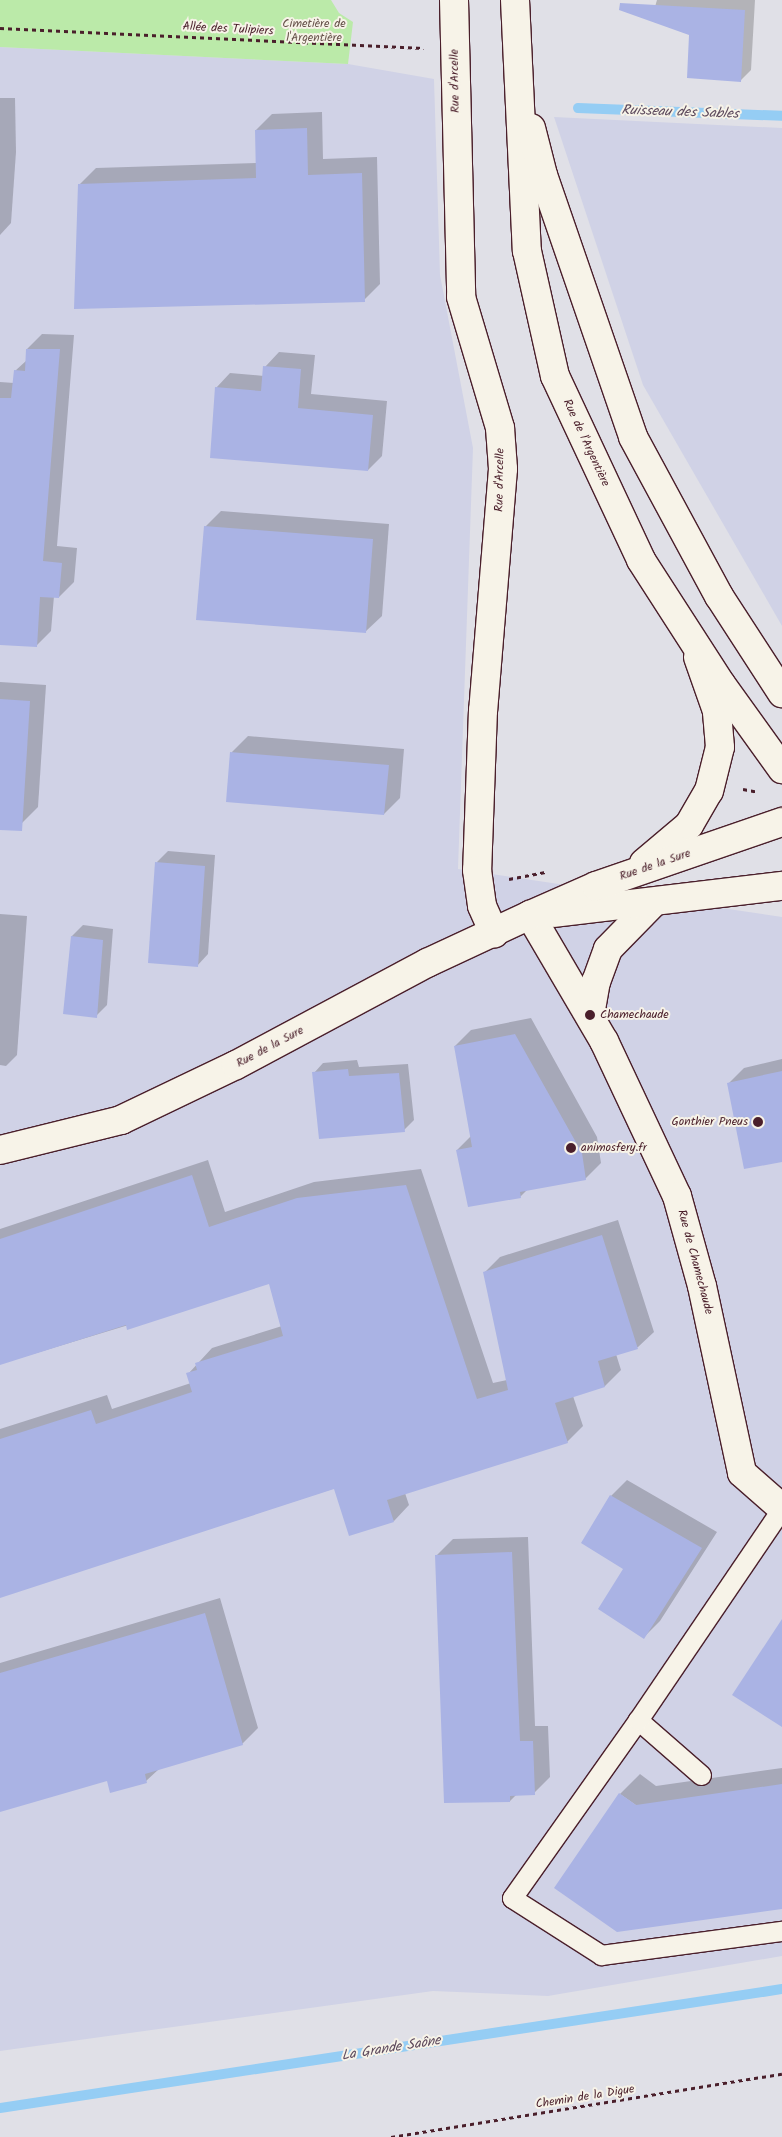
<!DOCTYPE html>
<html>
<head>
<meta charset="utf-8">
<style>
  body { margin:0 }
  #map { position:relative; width:782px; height:2137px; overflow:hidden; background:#e0e0e7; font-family:Kalam,sans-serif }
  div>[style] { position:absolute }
  .built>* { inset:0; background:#d0d2e6 }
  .green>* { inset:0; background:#bbeaa9 }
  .shadow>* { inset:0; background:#0003 }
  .stream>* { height:10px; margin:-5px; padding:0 5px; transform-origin:5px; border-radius:5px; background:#95cdf4 }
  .building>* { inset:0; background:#aab3e4 }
  .path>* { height:3px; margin-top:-1.5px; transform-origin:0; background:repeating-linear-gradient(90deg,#4a1f2b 0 4px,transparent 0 8px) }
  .roads { filter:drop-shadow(1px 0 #4a1f2b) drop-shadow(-1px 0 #4a1f2b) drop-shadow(0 1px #4a1f2b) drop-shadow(0 -1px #4a1f2b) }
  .service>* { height:19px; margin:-9.5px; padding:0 9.5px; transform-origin:9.5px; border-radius:9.5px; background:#f7f3e8 }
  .minor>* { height:28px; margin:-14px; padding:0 14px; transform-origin:14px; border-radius:14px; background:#f7f3e8 }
  .tertiary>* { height:28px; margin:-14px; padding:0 14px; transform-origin:14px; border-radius:14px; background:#f7f3e8 }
  .secondary>* { height:28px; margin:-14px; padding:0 14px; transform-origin:14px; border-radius:14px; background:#f7f3e8 }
  .dots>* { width:14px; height:14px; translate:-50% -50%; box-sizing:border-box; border:2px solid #f7f3e8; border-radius:50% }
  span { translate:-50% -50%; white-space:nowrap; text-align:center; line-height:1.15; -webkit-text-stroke:4px #f7f3e8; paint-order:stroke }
  .park-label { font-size:12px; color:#66524a }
  .street-label { font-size:12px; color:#4a1f2b }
  .poi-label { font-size:12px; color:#4a1f2b }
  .left { translate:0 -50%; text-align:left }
  .right { translate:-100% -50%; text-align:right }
  .water-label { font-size:14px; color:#5d4a5d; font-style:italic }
</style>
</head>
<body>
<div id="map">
  <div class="built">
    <i style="clip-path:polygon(0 47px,348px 64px,434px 79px,440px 275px,473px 448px,458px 869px,782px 917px,782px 1956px,548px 1996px,433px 1991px,0 2051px)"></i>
    <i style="clip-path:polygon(554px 117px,782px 128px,782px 626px,643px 385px)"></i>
  </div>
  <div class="green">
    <i style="clip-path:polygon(0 0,331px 0,339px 13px,353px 22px,348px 64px,0 47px)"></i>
  </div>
  <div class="shadow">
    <i style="clip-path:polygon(657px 0,755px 0,751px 70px,740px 81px,691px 34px,651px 20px)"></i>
    <i style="clip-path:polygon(0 98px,15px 98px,16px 152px,11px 223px,0 235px)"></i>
    <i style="clip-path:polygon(322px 112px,323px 159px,377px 157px,380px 284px,364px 300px,80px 184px,96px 168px,257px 163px,256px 130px,272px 114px)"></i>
    <i style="clip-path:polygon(42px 334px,74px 335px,57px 546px,77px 548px,74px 582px,59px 597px,54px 596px,51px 631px,36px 646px,0 643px,0 382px,14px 383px,15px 371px,27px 360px,27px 349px)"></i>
    <i style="clip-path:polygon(279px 352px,315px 355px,311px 394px,387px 401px,382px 456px,368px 470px,216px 388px,230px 373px,264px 376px,265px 367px)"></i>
    <i style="clip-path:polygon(221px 511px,389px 524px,382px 616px,365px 632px,205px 527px)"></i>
    <i style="clip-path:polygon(0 682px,46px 685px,38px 807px,22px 823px,0 822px)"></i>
    <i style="clip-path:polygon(248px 736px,404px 749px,400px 798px,384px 814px,227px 801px,232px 752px)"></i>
    <i style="clip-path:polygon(168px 851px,215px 855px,208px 954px,197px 966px,157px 862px)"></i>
    <i style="clip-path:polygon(0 914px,27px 916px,17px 1055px,6px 1066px,0 1065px)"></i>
    <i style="clip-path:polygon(83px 925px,113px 929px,107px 1005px,96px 1016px,65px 1013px,72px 936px)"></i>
    <i style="clip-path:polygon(531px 1018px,597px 1137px,601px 1163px,585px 1179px,528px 1189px,520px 1197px,457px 1150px,471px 1136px,455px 1046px,471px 1030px)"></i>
    <i style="clip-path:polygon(782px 1059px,782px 1160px,728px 1084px,744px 1068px)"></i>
    <i style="clip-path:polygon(357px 1060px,359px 1067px,408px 1064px,414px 1120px,404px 1130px,314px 1073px,323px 1063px)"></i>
    <i style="clip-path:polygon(208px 1160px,225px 1212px,314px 1182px,421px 1169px,493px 1383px,507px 1380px,484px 1273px,500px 1257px,618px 1220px,654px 1332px,638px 1347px,616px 1354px,621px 1370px,605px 1386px,573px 1396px,583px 1426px,567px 1442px,405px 1493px,409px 1505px,394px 1521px,335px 1488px,0 1597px,0 1429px,107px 1395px,112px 1409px,191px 1383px,188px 1374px,212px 1348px,282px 1326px,270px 1282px,0 1364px,0 1229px)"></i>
    <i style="clip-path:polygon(627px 1480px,717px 1532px,660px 1621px,644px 1637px,625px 1569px,583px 1543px,611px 1496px)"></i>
    <i style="clip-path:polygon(528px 1537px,535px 1726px,548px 1726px,550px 1777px,534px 1793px,516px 1795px,510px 1801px,437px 1555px,453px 1539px)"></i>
    <i style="clip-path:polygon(220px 1598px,258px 1728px,242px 1744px,159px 1769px,146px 1781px,107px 1779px,0 1811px,0 1663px)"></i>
    <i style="clip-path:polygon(782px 1768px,782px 1907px,620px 1794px,640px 1774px,656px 1786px)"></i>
  </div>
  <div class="stream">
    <i style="left:578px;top:108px;width:204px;rotate:2.2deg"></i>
    <i style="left:0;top:2108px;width:791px;rotate:-8.65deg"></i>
  </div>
  <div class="building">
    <i style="clip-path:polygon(620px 3px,745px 10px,741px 82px,687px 78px,689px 35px,619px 10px)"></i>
    <i style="clip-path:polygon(307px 128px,308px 175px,362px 173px,365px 302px,74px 309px,78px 184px,256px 178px,255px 130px)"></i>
    <i style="clip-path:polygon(26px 349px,60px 349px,43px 561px,62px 563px,59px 598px,40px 597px,37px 647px,0 645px,0 398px,11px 398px,14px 370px,25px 371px)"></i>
    <i style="clip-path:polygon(263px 366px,301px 369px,298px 408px,373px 415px,368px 471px,210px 458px,215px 387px,261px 391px)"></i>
    <i style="clip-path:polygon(204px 526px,373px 539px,366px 633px,196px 620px)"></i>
    <i style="clip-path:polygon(0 699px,30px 701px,22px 831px,0 830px)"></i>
    <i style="clip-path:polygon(230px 752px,389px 765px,384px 815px,226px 802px)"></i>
    <i style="clip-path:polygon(155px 862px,205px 866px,198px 967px,148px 963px)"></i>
    <i style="clip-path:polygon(71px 936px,103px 940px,97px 1018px,63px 1014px)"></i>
    <i style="clip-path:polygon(515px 1034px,582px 1153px,586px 1180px,520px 1192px,521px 1198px,468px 1207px,456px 1150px,472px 1147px,454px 1046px)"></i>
    <i style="clip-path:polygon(348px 1069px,349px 1076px,399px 1073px,405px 1132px,319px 1139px,312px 1072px)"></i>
    <i style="clip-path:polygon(782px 1071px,782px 1162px,744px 1169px,727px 1083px)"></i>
    <i style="clip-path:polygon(192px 1175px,209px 1227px,297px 1198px,406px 1185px,477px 1399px,508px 1390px,483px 1272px,602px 1235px,638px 1349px,598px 1361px,605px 1387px,555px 1403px,568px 1443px,387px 1500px,394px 1522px,349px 1536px,334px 1489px,0 1598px,0 1439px,91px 1410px,96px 1424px,192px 1392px,186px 1373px,197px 1370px,195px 1363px,283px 1336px,269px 1284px,127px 1330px,126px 1325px,0 1365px,0 1239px)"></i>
    <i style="clip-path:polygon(610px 1495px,702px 1548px,644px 1639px,598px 1609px,623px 1569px,581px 1543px)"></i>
    <i style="clip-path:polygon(512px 1552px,520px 1741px,533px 1741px,535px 1795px,510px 1796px,510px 1802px,444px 1803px,435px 1555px)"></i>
    <i style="clip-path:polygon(205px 1613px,243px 1745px,145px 1774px,147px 1783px,110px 1793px,107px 1781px,0 1812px,0 1673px)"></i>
    <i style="clip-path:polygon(782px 1619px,782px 1727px,732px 1695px)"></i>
    <i style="clip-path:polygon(782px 1784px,782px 1909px,617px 1932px,554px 1888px,619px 1793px,636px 1805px)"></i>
  </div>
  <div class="path">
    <i style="left:0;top:28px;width:424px;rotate:2.7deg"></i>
    <i style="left:743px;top:789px;width:16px;rotate:11deg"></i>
    <i style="left:509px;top:879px;width:37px;rotate:-11deg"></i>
    <i style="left:391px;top:2137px;width:396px;rotate:-9.2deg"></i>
  </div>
  <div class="roads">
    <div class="service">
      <i style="left:638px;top:1720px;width:218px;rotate:125.3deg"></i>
      <i style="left:512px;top:1898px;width:106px;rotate:32.6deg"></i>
      <i style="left:601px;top:1955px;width:183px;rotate:-7.6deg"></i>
      <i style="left:701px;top:1775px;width:84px;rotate:-138.9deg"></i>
      <i style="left:638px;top:1720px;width:256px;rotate:-55.8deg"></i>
    </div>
    <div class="minor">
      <i style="left:454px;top:0;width:297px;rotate:88.6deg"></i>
      <i style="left:461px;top:297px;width:137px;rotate:73.4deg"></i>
      <i style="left:500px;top:428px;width:41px;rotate:85.8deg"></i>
      <i style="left:503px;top:469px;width:242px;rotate:94.7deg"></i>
      <i style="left:483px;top:710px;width:160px;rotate:92.1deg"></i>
      <i style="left:477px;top:870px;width:36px;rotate:82deg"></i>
      <i style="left:482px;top:906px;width:30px;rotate:66deg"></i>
      <i style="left:530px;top:915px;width:146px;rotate:59.6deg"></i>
      <i style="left:604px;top:1041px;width:171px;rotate:64.8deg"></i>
      <i style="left:677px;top:1196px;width:93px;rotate:74.5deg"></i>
      <i style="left:702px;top:1286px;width:191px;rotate:77.9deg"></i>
      <i style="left:742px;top:1473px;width:53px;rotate:41.2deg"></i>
      <i style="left:590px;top:1015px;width:34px;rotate:-80deg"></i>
      <i style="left:596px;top:982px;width:35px;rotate:-70deg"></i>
      <i style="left:608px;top:949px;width:64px;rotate:-45.6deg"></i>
    </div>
    <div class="tertiary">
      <i style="left:644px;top:863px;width:59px;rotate:-40.2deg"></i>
      <i style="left:689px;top:825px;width:39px;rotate:-60deg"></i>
      <i style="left:709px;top:791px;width:45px;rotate:-76deg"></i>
      <i style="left:720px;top:747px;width:36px;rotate:-95deg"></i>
      <i style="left:717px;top:711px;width:57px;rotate:-109.4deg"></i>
      <i style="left:554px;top:913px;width:230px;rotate:-6.8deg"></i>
      <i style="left:0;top:1150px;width:125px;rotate:-13.9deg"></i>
      <i style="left:121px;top:1120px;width:127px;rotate:-25.6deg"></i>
      <i style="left:236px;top:1065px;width:217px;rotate:-28.1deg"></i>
      <i style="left:427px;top:963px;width:114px;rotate:-25deg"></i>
      <i style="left:530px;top:915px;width:72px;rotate:-23.7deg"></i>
      <i style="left:596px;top:886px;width:197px;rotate:-19deg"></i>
    </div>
    <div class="secondary">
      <i style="left:515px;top:0;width:251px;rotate:87.3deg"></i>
      <i style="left:527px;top:251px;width:128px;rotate:77.4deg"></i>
      <i style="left:555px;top:376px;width:203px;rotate:64.9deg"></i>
      <i style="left:641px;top:560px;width:148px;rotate:57.2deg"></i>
      <i style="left:721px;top:684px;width:105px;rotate:54.3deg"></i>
      <i style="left:531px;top:128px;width:49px;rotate:75.7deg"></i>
      <i style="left:543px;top:175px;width:277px;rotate:71deg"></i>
      <i style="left:633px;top:437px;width:181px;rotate:61.6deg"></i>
      <i style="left:719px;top:596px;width:116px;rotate:57deg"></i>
    </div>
  </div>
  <div class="dots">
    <i style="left:590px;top:1015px;background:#4a1f2b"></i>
    <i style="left:758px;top:1122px;background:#4a1f2b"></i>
    <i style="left:571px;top:1148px;background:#4a1f2b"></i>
  </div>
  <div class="park-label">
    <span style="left:314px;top:31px">Cimetière de<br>l'Argentière</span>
  </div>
  <div class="street-label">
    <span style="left:228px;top:29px;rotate:3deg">Allée des Tulipiers</span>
    <span style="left:455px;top:81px;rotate:-91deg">Rue d'Arcelle</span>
    <span style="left:586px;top:443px;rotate:65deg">Rue de l'Argentière</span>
    <span style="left:500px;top:480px;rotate:-89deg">Rue d'Arcelle</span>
    <span style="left:655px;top:865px;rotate:-19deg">Rue de la Sure</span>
    <span style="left:270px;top:1047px;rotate:-28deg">Rue de la Sure</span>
    <span style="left:695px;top:1262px;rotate:75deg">Rue de Chamechaude</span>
    <span style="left:585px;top:2097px;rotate:-9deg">Chemin de la Digue</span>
  </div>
  <div class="poi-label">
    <span class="left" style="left:600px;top:1015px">Chamechaude</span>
    <span class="right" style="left:748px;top:1122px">Gonthier Pneus</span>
    <span class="left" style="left:581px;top:1148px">animosfery.fr</span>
  </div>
  <div class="water-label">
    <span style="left:680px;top:112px;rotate:2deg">Ruisseau des Sables</span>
    <span style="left:391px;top:2048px;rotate:-9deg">La Grande Saône</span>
  </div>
</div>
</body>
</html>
